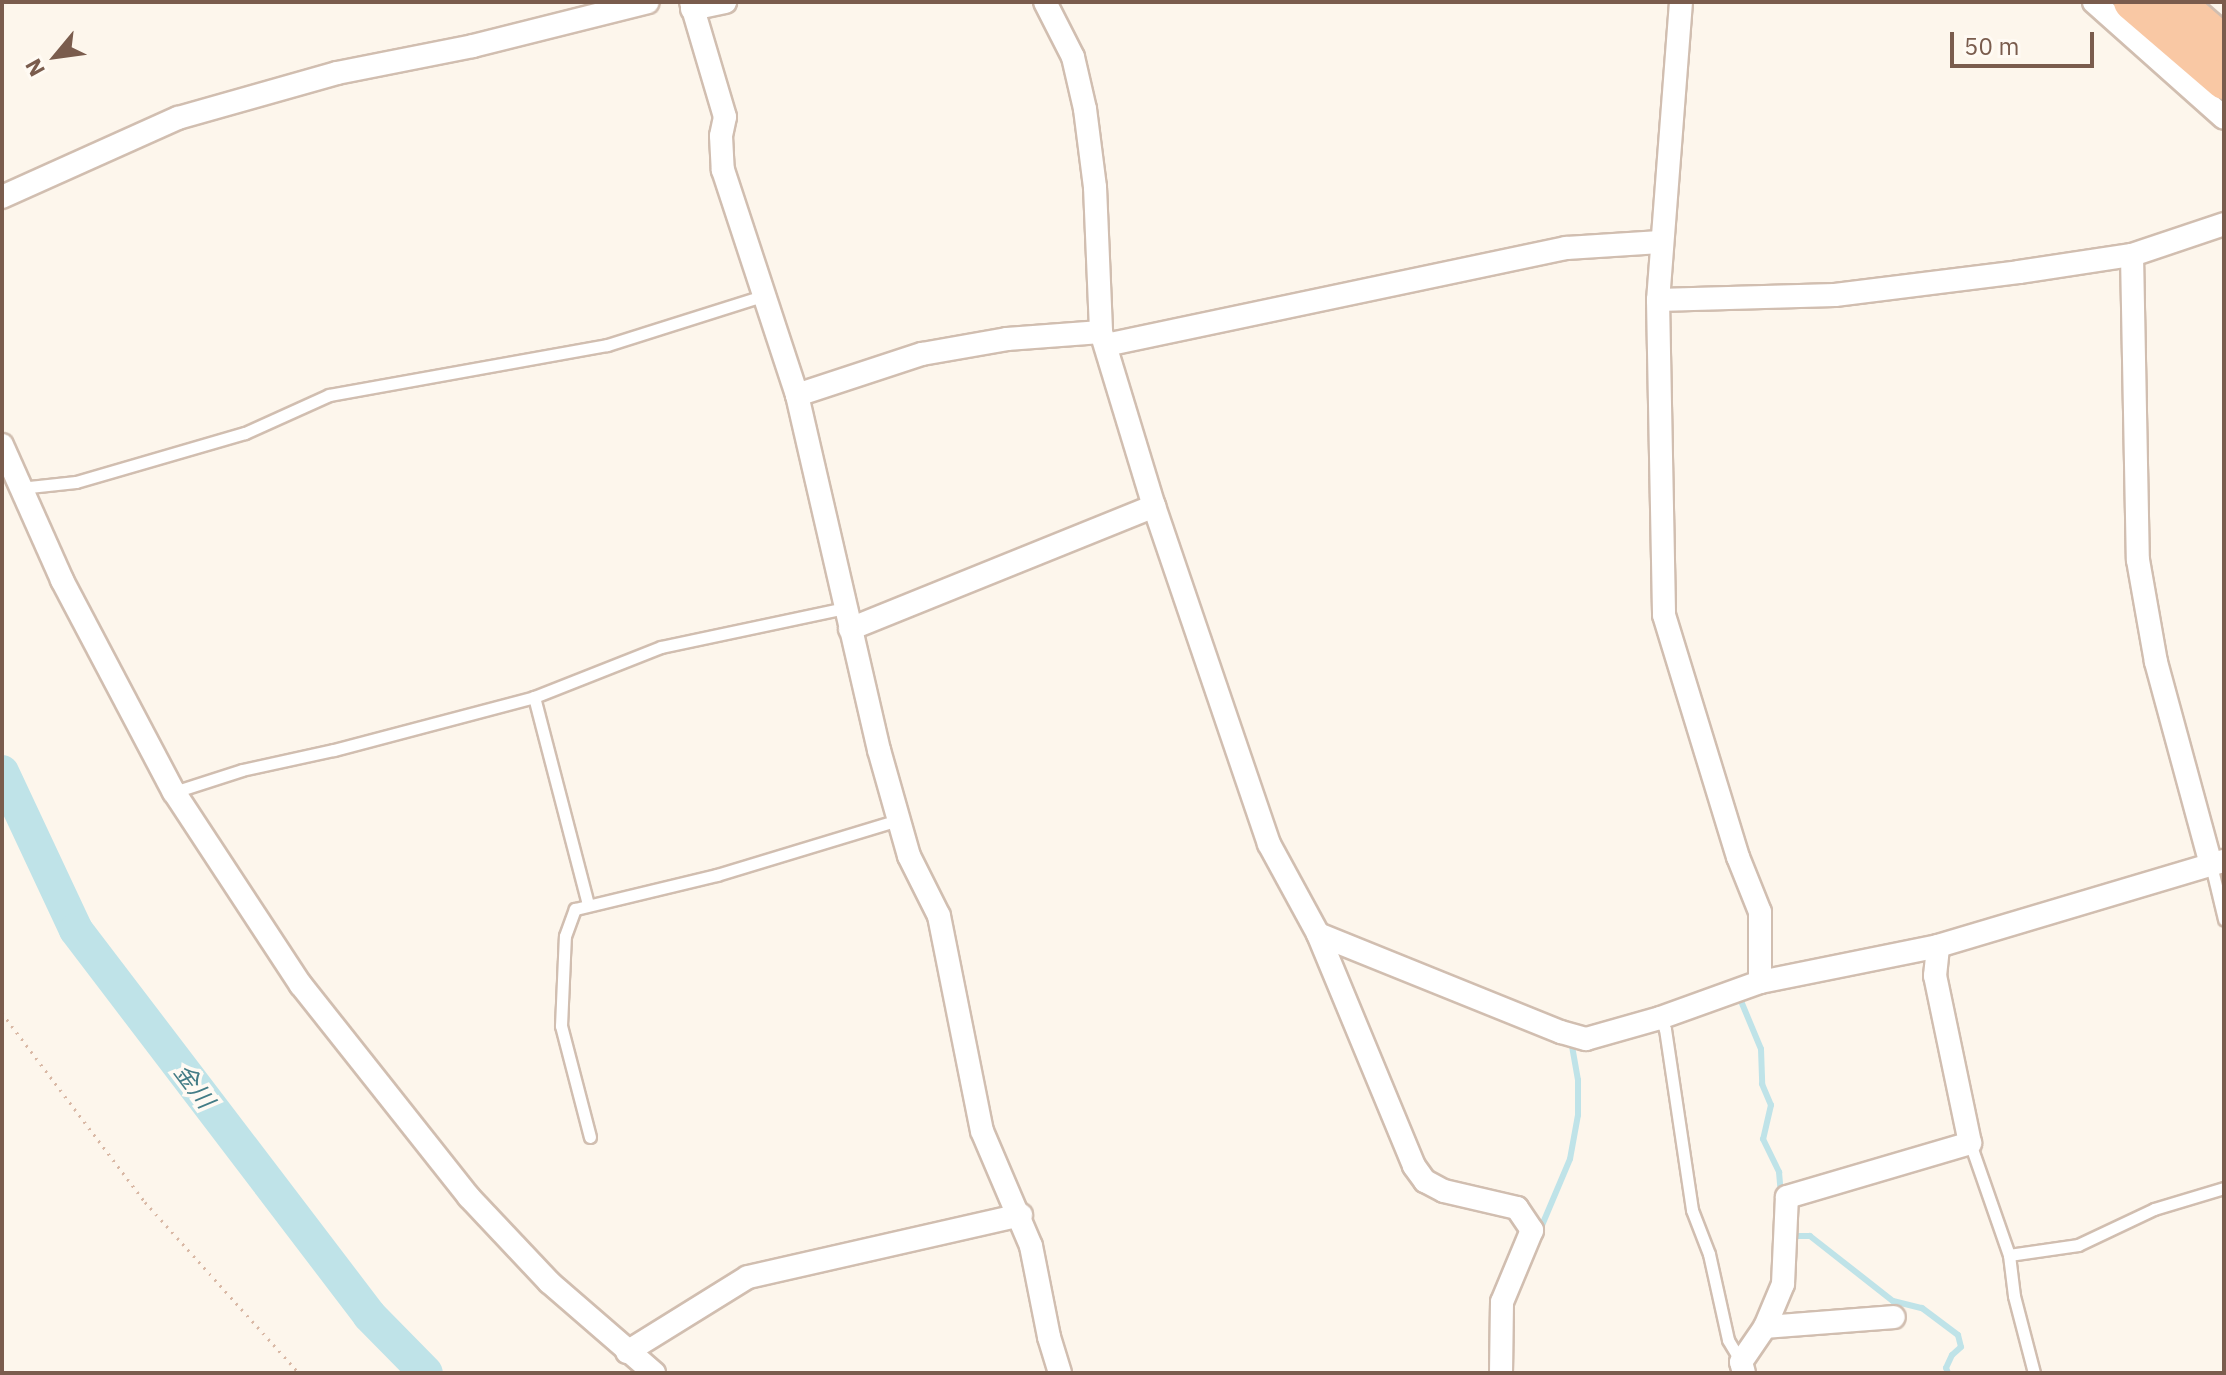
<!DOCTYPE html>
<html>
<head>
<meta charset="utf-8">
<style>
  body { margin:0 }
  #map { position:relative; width:2226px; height:1375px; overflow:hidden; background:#fdf6ec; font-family:"IBM Plex Sans","Noto Sans JP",sans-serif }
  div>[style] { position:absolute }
  .stream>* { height:6px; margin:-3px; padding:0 3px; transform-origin:3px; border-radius:3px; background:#bfe3e8 }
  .river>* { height:34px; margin:-17px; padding:0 17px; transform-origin:17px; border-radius:17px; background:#bfe3e8 }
  .path>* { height:3px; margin-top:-1.5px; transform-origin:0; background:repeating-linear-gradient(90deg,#d9b8a5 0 2px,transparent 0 8px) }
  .roads { filter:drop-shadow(2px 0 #d1beb0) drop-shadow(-2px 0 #d1beb0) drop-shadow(0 2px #d1beb0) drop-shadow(0 -2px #d1beb0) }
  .service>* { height:11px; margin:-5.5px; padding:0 5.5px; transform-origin:5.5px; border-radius:5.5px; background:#fff }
  .minor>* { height:22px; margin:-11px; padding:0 11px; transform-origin:11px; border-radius:11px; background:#fff }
  .trunk>* { height:36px; margin:-18px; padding:0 18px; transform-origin:18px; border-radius:18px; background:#f9c8a4 }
  span { translate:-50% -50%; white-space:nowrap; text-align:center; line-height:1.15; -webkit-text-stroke:7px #fffaf3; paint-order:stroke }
  .water-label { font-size:24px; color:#437c86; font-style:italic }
  .frame { position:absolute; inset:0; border:4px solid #7a5c4d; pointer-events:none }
  .north { position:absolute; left:16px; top:16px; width:80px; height:80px; -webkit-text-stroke:6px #fffaf3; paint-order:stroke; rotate:241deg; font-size:22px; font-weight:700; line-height:32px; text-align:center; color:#7a5c4d }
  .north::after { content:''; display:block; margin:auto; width:28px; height:36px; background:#7a5c4d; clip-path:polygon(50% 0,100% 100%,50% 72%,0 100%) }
  .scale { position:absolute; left:1950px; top:32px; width:144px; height:36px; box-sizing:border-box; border:4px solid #7a5c4d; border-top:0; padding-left:10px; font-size:24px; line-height:28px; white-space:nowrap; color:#7a5c4d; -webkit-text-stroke:6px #fffaf3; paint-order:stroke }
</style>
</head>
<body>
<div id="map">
  <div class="stream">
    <i style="left:1741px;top:1001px;width:52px;rotate:67.4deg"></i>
    <i style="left:1761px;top:1049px;width:35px;rotate:88deg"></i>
    <i style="left:1762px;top:1084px;width:23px;rotate:67deg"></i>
    <i style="left:1771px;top:1105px;width:35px;rotate:103deg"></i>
    <i style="left:1763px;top:1139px;width:37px;rotate:64deg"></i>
    <i style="left:1779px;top:1172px;width:24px;rotate:85deg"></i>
    <i style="left:1540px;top:1230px;width:77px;rotate:-67.1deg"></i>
    <i style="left:1570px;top:1159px;width:45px;rotate:-79.7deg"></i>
    <i style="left:1578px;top:1115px;width:35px;rotate:-90deg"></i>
    <i style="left:1578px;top:1080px;width:40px;rotate:-100deg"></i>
    <i style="left:1790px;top:1236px;width:20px"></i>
    <i style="left:1810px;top:1236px;width:105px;rotate:38.1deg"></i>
    <i style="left:1893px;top:1301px;width:30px;rotate:14deg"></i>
    <i style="left:1922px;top:1308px;width:45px;rotate:36.9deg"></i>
    <i style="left:1958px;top:1335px;width:12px;rotate:76deg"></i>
    <i style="left:1961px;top:1347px;width:12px;rotate:138deg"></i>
    <i style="left:1952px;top:1355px;width:14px;rotate:115deg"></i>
    <i style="left:1946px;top:1368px;width:5px;rotate:68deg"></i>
  </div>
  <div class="river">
    <i style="left:2px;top:772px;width:174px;rotate:64.9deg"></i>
    <i style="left:76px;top:930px;width:484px;rotate:52.7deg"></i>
    <i style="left:369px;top:1315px;width:81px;rotate:45.5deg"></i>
  </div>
  <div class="path">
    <i style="left:2px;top:1013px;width:237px;rotate:52.9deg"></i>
    <i style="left:145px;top:1202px;width:230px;rotate:48deg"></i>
  </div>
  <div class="roads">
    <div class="service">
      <i style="left:20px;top:488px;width:56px;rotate:-6.1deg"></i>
      <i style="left:76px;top:482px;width:176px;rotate:-16.2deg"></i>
      <i style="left:245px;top:433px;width:92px;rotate:-24.3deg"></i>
      <i style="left:329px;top:395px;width:282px;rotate:-10.2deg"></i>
      <i style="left:607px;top:345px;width:167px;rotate:-17.5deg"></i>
      <i style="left:534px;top:697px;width:215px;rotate:75.4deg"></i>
      <i style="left:174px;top:792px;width:71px;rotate:-17.9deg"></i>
      <i style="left:242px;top:770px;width:94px;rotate:-12.3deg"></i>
      <i style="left:334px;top:750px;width:207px;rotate:-14.8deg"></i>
      <i style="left:534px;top:697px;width:136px;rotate:-21.5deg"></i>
      <i style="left:661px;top:647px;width:188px;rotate:-12deg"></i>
      <i style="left:2211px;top:865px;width:56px;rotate:76.5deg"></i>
      <i style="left:1660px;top:1018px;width:12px;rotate:66deg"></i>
      <i style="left:1665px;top:1029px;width:183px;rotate:81.5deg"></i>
      <i style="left:1692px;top:1210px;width:47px;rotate:68.9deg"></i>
      <i style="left:1709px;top:1254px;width:88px;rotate:77.5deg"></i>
      <i style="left:1728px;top:1340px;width:26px;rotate:59deg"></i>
      <i style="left:590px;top:1137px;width:115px;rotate:-104.6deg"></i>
      <i style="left:561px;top:1026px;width:90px;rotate:-87.5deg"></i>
      <i style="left:565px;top:936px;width:29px;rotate:-70deg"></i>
      <i style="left:575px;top:909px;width:146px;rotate:-13.5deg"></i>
      <i style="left:717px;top:875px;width:189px;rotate:-16.9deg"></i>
      <i style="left:1970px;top:1143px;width:119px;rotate:70.8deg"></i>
      <i style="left:2009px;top:1255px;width:41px;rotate:83deg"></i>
      <i style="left:2014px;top:1296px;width:80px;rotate:75.4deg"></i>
      <i style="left:2009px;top:1255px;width:70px;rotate:-8.2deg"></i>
      <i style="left:2078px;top:1245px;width:84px;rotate:-25.3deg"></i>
      <i style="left:2154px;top:1209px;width:73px;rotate:-16.7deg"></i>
    </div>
    <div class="minor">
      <i style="left:691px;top:2px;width:120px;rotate:73.5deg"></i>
      <i style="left:725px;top:117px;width:19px;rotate:102deg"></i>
      <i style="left:721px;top:136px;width:34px;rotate:87deg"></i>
      <i style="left:723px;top:170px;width:237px;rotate:71.8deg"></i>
      <i style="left:797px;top:395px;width:364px;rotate:77deg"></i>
      <i style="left:879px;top:750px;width:110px;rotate:74.2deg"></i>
      <i style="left:909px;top:856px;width:67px;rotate:63.4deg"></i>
      <i style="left:939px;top:916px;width:219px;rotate:78.7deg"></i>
      <i style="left:982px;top:1131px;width:125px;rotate:66.9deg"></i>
      <i style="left:1031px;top:1246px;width:93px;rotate:78.8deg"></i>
      <i style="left:1049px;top:1337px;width:38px;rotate:73deg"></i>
      <i style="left:1045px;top:2px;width:62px;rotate:63deg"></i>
      <i style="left:1073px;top:57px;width:53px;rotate:77deg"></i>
      <i style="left:1085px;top:109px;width:79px;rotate:82.7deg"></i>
      <i style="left:1095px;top:187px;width:145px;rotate:87.6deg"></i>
      <i style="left:1101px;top:332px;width:182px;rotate:73.1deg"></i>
      <i style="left:1154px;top:506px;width:357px;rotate:71.2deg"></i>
      <i style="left:1269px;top:844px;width:102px;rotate:61.4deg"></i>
      <i style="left:1318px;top:934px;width:251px;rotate:67.5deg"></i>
      <i style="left:1414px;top:1166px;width:19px;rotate:54deg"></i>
      <i style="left:1425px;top:1181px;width:21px;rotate:28deg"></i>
      <i style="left:1444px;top:1191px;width:75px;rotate:13.1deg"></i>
      <i style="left:1517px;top:1208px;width:27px;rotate:56deg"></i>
      <i style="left:1532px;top:1230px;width:78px;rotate:112.6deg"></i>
      <i style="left:1502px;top:1302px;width:71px;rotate:90.8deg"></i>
      <i style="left:1681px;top:2px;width:299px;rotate:94.4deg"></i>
      <i style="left:1658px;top:300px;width:315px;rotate:88.9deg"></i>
      <i style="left:1664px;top:615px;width:253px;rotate:73deg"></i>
      <i style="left:1738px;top:857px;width:59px;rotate:68.2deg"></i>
      <i style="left:1760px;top:912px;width:70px;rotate:90deg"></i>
      <i style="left:2094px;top:2px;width:174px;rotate:41.7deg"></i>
      <i style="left:692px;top:9px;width:34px;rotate:-12deg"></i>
      <i style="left:2px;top:197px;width:193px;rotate:-24.2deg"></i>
      <i style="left:178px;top:118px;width:165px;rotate:-15.8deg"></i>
      <i style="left:337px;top:73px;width:139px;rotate:-11.2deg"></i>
      <i style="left:473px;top:46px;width:180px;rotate:-14.1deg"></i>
      <i style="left:2132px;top:255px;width:305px;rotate:88.9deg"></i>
      <i style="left:2138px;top:560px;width:104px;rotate:80deg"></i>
      <i style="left:2156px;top:662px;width:210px;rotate:74.8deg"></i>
      <i style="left:1658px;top:300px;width:177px;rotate:-1.6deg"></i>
      <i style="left:1835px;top:295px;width:185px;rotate:-7.1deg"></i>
      <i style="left:2019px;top:272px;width:114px;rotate:-8.6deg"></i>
      <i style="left:2132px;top:255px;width:97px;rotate:-18.6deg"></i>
      <i style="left:1106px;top:345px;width:470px;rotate:-11.9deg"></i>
      <i style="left:1566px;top:248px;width:95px;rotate:-3.6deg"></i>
      <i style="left:797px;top:395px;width:132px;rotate:-18.2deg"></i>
      <i style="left:922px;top:354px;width:86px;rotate:-10deg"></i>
      <i style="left:1007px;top:339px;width:94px;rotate:-4.3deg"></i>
      <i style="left:2px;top:445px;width:148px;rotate:66deg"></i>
      <i style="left:62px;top:580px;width:240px;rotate:62.2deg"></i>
      <i style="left:174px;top:792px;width:231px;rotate:56.7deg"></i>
      <i style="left:301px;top:985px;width:270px;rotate:51.6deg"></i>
      <i style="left:469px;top:1197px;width:117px;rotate:46.7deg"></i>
      <i style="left:549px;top:1282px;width:139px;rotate:40.9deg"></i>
      <i style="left:850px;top:629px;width:328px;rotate:-22deg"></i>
      <i style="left:1318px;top:934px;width:262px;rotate:22deg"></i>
      <i style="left:1561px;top:1032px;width:26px;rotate:16deg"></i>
      <i style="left:1586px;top:1039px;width:77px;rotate:-15.8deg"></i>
      <i style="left:1660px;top:1018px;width:106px;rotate:-19.8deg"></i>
      <i style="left:1760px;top:982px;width:182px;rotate:-11.4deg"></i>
      <i style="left:1938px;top:946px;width:298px;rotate:-16.6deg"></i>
      <i style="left:1765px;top:1327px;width:47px;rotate:-67.3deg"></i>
      <i style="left:1783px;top:1284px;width:87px;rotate:-87.4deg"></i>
      <i style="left:1787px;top:1197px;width:191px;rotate:-16.4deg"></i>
      <i style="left:1970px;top:1143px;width:171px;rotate:-101.8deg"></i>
      <i style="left:1935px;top:976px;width:30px;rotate:-84deg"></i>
      <i style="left:627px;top:1352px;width:142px;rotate:-31.8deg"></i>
      <i style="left:748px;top:1277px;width:280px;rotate:-12.8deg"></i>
      <i style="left:1744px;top:1373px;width:11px;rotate:-105deg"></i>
      <i style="left:1741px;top:1362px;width:42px;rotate:-55.6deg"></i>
      <i style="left:1765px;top:1327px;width:129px;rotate:-4.4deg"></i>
    </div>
    <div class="trunk">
      <i style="left:2132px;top:2px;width:121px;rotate:40.7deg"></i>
      <i style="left:2176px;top:2px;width:64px;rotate:41.2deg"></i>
    </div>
  </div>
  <div class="water-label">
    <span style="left:194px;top:1086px;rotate:53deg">金川</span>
  </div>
  <div class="frame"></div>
  <div class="north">N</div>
  <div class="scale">50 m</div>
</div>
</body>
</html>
